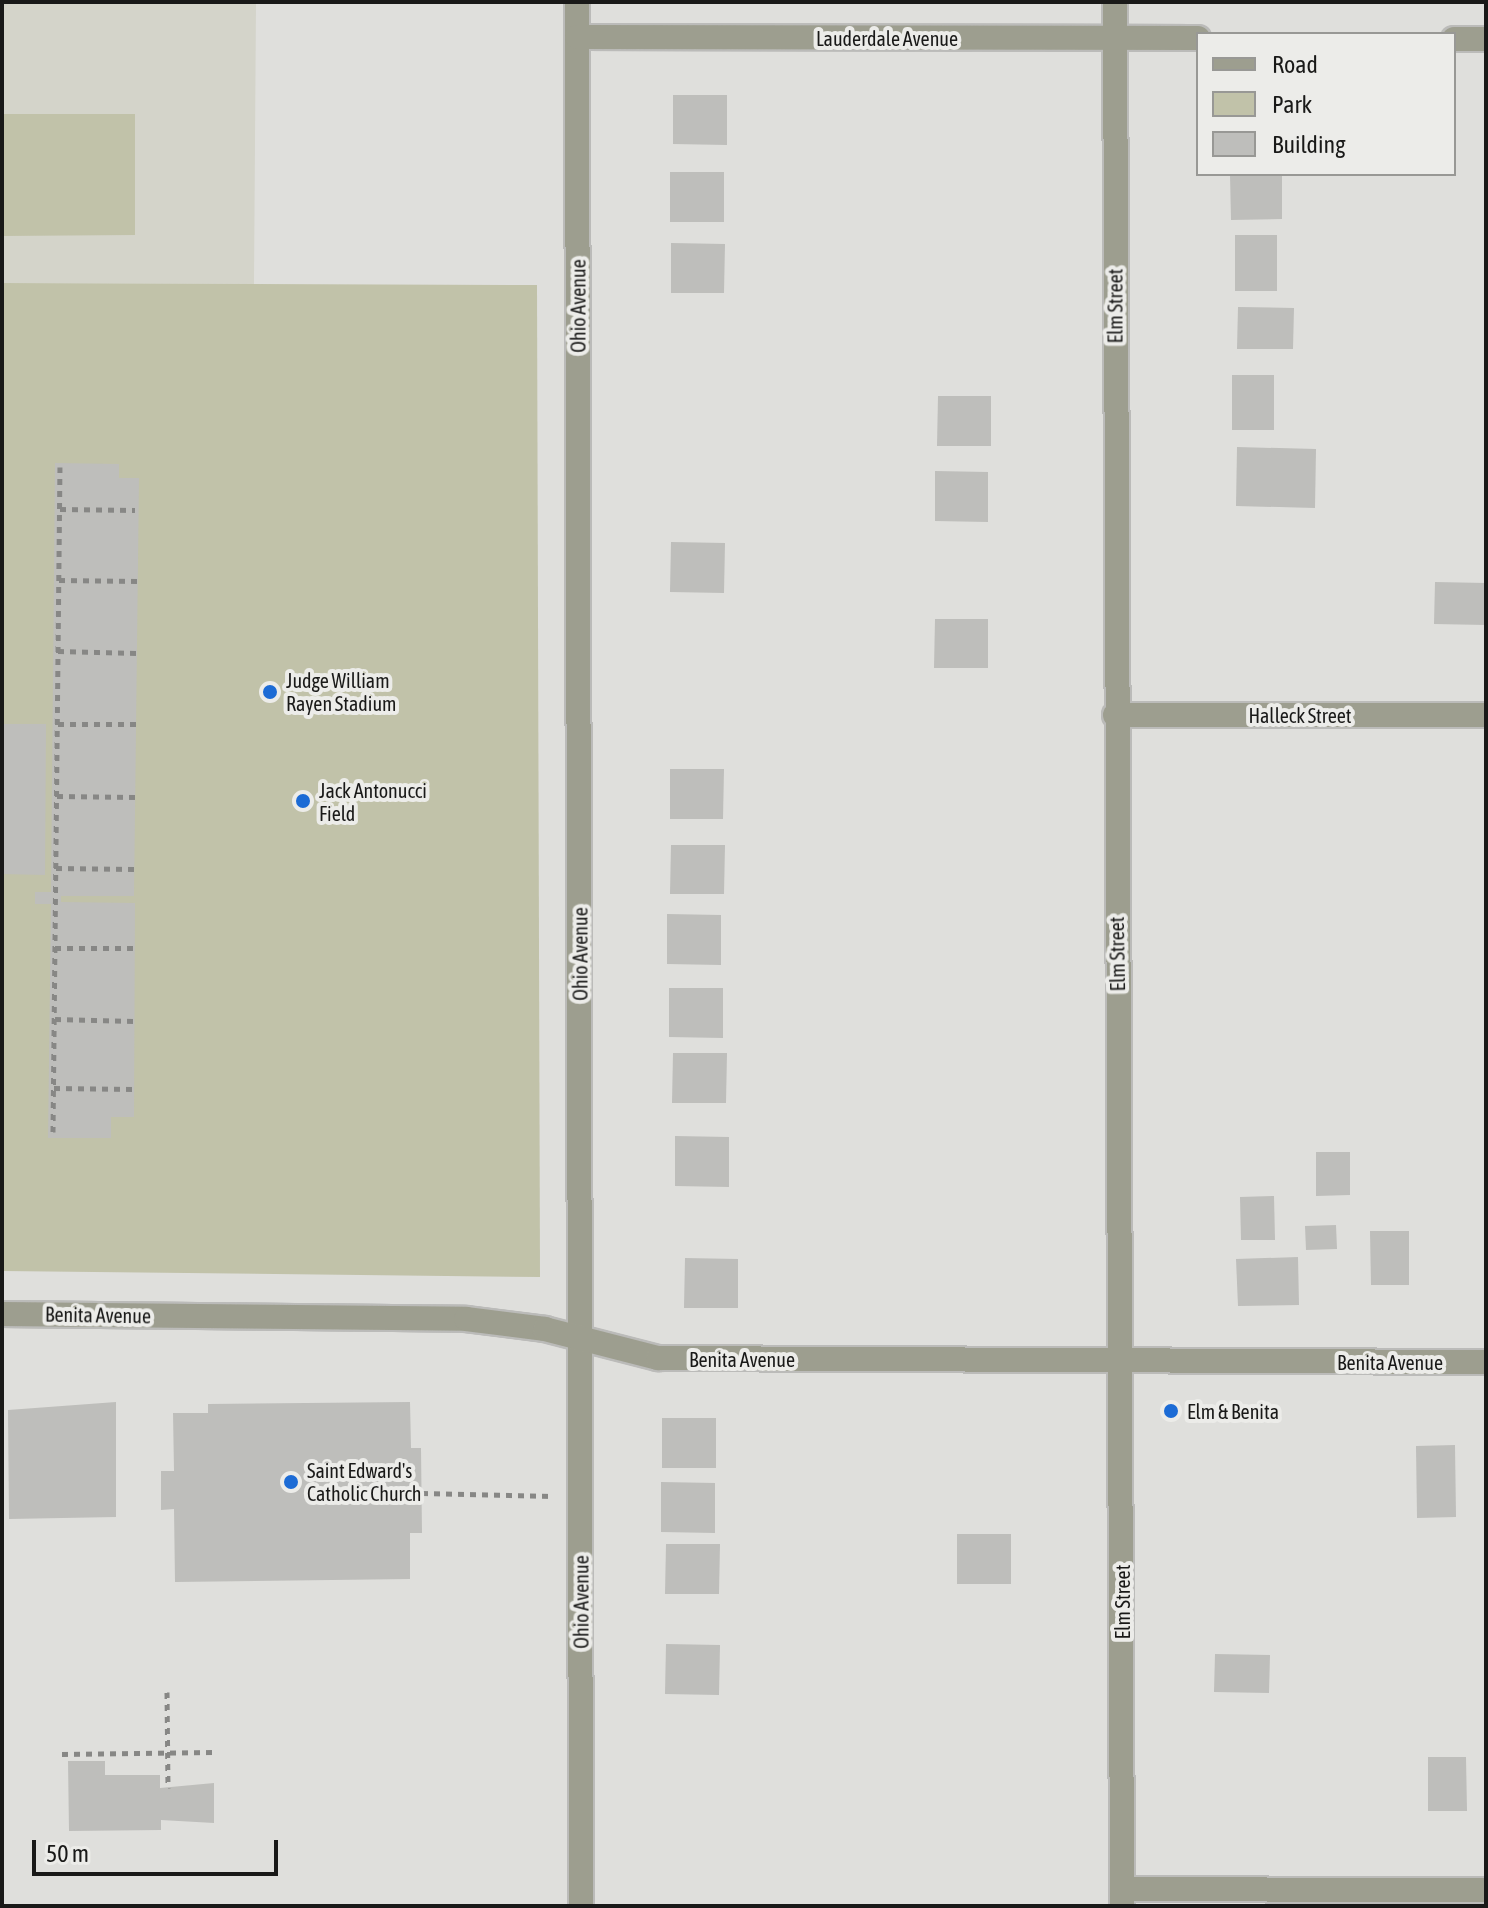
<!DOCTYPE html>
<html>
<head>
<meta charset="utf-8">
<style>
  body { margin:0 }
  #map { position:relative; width:1488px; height:1908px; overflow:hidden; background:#dfdfdc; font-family:"Asap Condensed",sans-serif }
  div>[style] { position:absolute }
  .built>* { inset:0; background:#d4d4ca }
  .green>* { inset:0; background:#c1c2a9 }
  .building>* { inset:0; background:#bebebb }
  .path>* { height:5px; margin-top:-2.5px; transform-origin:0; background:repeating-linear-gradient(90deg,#878785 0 6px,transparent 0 12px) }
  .roads { filter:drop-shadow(2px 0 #bbbbb9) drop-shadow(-2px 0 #bbbbb9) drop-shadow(0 2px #bbbbb9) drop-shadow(0 -2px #bbbbb9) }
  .minor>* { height:24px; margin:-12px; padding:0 12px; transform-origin:12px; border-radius:12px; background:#9d9e8f }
  .tertiary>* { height:24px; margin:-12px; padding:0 12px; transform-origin:12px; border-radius:12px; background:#9d9e8f }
  .dots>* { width:22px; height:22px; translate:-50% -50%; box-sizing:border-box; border:4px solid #ecece9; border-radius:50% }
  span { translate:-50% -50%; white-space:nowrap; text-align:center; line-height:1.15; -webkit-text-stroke:8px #ecece9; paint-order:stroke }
  .street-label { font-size:20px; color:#191918 }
  .poi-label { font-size:20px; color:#191918 }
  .left { translate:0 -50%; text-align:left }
  .frame { position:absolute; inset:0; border:4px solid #191918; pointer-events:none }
  .legend { position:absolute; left:1196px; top:32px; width:260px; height:144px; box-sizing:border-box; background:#ecece9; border:2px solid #989895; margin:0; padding:10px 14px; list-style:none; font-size:24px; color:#191918 }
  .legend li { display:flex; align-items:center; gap:16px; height:40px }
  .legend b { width:40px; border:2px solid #989895 }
  .scale { position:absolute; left:32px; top:1840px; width:246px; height:36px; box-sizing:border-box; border:4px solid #191918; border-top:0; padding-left:10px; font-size:24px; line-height:28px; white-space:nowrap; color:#191918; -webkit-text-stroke:6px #ecece9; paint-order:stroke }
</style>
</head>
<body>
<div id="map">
  <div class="built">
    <i style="clip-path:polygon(2px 2px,256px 2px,254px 284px,2px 283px)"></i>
  </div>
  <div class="green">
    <i style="clip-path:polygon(2px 114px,135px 114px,135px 235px,2px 236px)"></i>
    <i style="clip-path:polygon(2px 283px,537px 285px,540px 1277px,2px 1271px)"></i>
  </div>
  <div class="building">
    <i style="clip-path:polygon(673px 95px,727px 95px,727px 145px,673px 144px)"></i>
    <i style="clip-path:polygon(670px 172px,724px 172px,724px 222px,670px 222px)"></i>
    <i style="clip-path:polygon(1230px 174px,1282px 174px,1282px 219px,1231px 220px)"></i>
    <i style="clip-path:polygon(1235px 235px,1277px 235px,1277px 291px,1235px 291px)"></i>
    <i style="clip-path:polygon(671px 243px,725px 244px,724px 293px,671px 293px)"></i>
    <i style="clip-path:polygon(1238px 307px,1294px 308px,1293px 349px,1237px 349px)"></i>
    <i style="clip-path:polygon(1232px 375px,1274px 375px,1274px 430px,1232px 430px)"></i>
    <i style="clip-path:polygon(938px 396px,991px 396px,991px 446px,937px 446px)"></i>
    <i style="clip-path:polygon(1237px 447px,1316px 449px,1315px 508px,1236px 506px)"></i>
    <i style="clip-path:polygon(55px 463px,119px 464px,119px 478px,139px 478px,134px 896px,61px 896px,61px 902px,135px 903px,134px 1117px,111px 1117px,111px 1138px,48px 1138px,51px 904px,35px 904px,35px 892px,51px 892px)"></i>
    <i style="clip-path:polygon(935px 471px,988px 472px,988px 522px,935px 521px)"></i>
    <i style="clip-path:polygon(671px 542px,725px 543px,724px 593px,670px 592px)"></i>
    <i style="clip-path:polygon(1435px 582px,1486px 583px,1486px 625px,1434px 624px)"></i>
    <i style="clip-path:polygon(935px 619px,988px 619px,988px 668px,934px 668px)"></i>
    <i style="clip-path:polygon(2px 724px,46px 724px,45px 875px,2px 874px)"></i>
    <i style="clip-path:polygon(670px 769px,724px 769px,723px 819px,670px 819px)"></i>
    <i style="clip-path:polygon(671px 845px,725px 845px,724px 894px,670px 894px)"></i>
    <i style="clip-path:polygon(667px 914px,721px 915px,721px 965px,667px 964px)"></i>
    <i style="clip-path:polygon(669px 988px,723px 988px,723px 1038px,669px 1037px)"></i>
    <i style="clip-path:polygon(673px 1053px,727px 1053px,726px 1103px,672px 1103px)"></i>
    <i style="clip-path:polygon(675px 1136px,729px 1137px,729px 1187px,675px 1186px)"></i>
    <i style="clip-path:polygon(1316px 1152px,1350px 1152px,1350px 1195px,1316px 1196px)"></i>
    <i style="clip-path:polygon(1274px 1196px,1275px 1240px,1241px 1240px,1240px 1197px)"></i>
    <i style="clip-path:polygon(1336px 1225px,1337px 1249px,1306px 1250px,1305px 1226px)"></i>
    <i style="clip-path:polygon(1370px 1231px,1409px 1231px,1409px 1285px,1371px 1285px)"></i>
    <i style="clip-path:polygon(1298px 1257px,1299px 1305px,1238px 1306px,1236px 1259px)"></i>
    <i style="clip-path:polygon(685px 1258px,738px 1259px,738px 1308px,684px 1308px)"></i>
    <i style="clip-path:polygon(116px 1402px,116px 1517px,9px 1519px,8px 1410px)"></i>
    <i style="clip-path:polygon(410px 1402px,411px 1448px,421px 1448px,422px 1533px,410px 1533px,410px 1579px,175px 1582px,174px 1509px,161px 1510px,161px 1471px,174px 1471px,173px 1413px,208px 1413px,208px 1404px)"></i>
    <i style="clip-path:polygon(662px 1418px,716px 1418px,716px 1468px,662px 1468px)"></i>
    <i style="clip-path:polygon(1455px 1445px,1456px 1517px,1417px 1518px,1416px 1446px)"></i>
    <i style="clip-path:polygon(661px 1482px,715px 1483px,715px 1533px,661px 1532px)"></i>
    <i style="clip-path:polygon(957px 1534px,1011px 1534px,1011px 1584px,957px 1584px)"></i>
    <i style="clip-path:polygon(666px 1544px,720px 1544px,719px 1594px,665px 1594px)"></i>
    <i style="clip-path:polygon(666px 1644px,720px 1645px,719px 1695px,665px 1694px)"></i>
    <i style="clip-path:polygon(1215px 1654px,1270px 1655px,1269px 1693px,1214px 1692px)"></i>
    <i style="clip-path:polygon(1428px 1757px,1466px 1757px,1467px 1811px,1428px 1811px)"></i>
    <i style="clip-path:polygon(68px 1761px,105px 1761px,105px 1775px,160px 1775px,160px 1788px,214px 1783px,214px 1823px,161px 1820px,161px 1830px,69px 1831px)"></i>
  </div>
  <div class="path">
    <i style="left:60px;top:509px;width:75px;rotate:0.8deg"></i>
    <i style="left:59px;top:580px;width:79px;rotate:0.7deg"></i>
    <i style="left:58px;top:651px;width:79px;rotate:1.5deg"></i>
    <i style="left:58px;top:724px;width:78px"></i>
    <i style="left:57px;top:796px;width:78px;rotate:0.7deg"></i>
    <i style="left:56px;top:868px;width:78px;rotate:0.7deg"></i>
    <i style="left:55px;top:948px;width:79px"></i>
    <i style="left:55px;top:1019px;width:79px;rotate:1.5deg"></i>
    <i style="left:54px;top:1088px;width:80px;rotate:0.7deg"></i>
    <i style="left:53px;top:1132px;width:665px;rotate:-89.4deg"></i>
    <i style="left:422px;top:1493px;width:131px;rotate:1.3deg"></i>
    <i style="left:167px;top:1692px;width:96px;rotate:89.4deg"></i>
    <i style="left:62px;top:1754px;width:152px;rotate:-0.8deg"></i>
  </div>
  <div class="roads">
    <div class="minor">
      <i style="left:577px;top:2px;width:1904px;rotate:89.88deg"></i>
      <i style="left:577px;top:37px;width:621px;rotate:0.09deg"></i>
      <i style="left:1454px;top:39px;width:32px"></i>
      <i style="left:1115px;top:715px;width:371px"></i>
      <i style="left:2px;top:1314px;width:464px;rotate:0.6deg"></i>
      <i style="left:466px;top:1319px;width:80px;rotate:7.2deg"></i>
      <i style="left:545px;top:1329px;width:117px;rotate:14.4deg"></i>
      <i style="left:658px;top:1358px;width:828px;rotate:0.28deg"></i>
      <i style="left:1122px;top:1889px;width:364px;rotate:0.2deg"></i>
    </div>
    <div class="tertiary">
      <i style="left:1115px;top:2px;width:1904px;rotate:89.79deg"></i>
    </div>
  </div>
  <div class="dots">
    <i style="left:270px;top:692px;background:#1c6bd5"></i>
    <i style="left:303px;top:801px;background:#1c6bd5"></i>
    <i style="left:1171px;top:1411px;background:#1c6bd5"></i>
    <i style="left:291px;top:1482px;background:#1c6bd5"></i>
  </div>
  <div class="street-label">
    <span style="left:887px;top:38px">Lauderdale Avenue</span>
    <span style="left:578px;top:306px;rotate:-90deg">Ohio Avenue</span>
    <span style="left:1115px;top:306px;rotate:-90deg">Elm Street</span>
    <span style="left:1300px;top:715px">Halleck Street</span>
    <span style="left:580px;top:954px;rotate:-90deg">Ohio Avenue</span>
    <span style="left:1117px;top:954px;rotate:-91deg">Elm Street</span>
    <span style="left:98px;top:1315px;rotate:1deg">Benita Avenue</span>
    <span style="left:742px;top:1359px">Benita Avenue</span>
    <span style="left:1390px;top:1362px">Benita Avenue</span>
    <span style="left:581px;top:1602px;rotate:-90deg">Ohio Avenue</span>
    <span style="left:1122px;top:1602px;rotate:-90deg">Elm Street</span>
  </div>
  <div class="poi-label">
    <span class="left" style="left:286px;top:692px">Judge William<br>Rayen Stadium</span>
    <span class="left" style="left:319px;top:802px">Jack Antonucci<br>Field</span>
    <span class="left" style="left:1187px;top:1411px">Elm &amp; Benita</span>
    <span class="left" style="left:307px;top:1482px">Saint Edward's<br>Catholic Church</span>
  </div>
  <div class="frame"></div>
  <ul class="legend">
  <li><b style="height:10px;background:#9d9e8f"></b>Road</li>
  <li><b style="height:22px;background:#c1c2a9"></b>Park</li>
  <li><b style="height:22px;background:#bebebb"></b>Building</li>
  </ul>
  <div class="scale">50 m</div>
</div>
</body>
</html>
